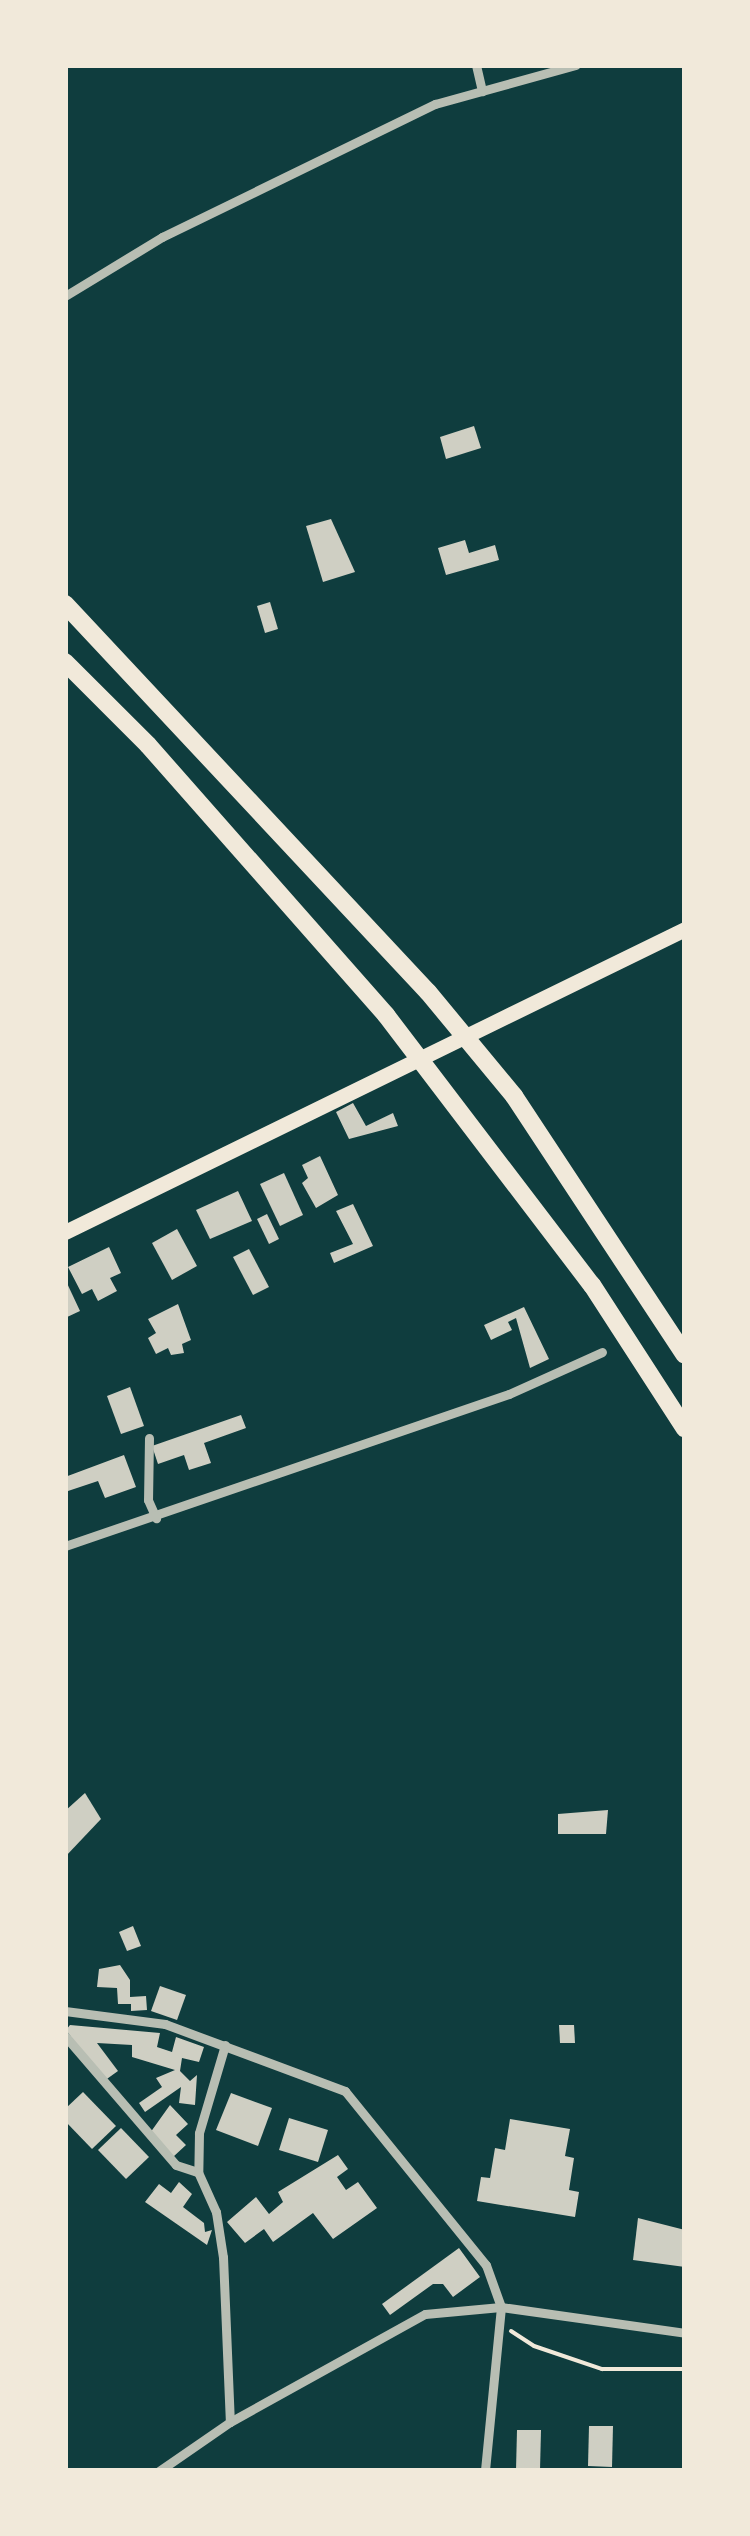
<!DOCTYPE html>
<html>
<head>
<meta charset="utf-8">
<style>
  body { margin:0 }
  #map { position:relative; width:750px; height:2536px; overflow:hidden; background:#0f3d3e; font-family:Roboto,sans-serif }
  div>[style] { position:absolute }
  .building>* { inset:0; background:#cfcfc3 }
  .path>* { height:4px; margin:-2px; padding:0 2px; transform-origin:2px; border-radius:2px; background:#f1e9da }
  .minor>* { height:9px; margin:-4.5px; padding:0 4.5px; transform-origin:4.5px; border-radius:4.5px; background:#b8beb3 }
  .primary>* { height:15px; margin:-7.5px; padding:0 7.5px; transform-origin:7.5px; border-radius:7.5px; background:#f1e9da }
  .motorway>* { height:18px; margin:-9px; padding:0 9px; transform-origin:9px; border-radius:9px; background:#f1e9da }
  span { translate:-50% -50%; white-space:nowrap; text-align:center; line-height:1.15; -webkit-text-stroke:8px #f1e9da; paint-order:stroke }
  .frame { position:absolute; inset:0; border:68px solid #f1e9da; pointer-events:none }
</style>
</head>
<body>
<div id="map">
  <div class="building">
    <i style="clip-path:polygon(474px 426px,481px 448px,446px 459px,440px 437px)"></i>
    <i style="clip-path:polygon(331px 519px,355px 572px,323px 582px,306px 526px)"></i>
    <i style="clip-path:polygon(465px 540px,469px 553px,495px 545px,499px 560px,446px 575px,438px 548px)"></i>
    <i style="clip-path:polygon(270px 602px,278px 629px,265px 633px,257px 606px)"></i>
    <i style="clip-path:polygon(353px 1103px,366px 1126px,393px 1113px,398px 1126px,349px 1139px,336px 1112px)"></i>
    <i style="clip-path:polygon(320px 1156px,338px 1195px,316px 1208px,302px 1183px,308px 1178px,302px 1165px)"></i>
    <i style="clip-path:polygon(284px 1173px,303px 1215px,280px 1226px,260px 1184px)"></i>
    <i style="clip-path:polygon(238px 1191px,252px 1221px,210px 1239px,196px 1210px)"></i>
    <i style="clip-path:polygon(353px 1204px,373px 1246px,334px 1263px,330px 1253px,353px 1244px,336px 1211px)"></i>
    <i style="clip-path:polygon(267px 1214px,279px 1239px,269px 1244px,257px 1219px)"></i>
    <i style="clip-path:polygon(177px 1229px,197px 1266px,172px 1280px,152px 1243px)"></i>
    <i style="clip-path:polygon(109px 1247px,121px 1273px,110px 1278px,117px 1291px,98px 1301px,92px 1289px,82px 1294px,68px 1267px)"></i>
    <i style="clip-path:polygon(249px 1249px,269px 1287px,253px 1295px,233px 1257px)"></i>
    <i style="clip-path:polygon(65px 1279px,80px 1311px,65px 1318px)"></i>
    <i style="clip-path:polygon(178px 1304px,191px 1340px,182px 1344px,184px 1353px,171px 1355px,168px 1348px,156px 1354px,148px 1338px,156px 1333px,148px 1319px)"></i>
    <i style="clip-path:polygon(524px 1307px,549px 1359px,530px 1368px,516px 1318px,508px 1322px,512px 1330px,491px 1340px,484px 1325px)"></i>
    <i style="clip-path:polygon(130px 1387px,144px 1426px,121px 1434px,107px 1396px)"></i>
    <i style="clip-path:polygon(241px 1415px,246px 1428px,204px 1443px,211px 1463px,189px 1470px,184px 1455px,158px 1464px,152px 1446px)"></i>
    <i style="clip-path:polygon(124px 1455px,136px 1487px,105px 1498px,98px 1481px,65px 1492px,65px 1477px)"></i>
    <i style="clip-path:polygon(85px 1793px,101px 1819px,65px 1857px,65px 1811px)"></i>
    <i style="clip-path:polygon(608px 1810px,606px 1834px,558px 1834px,558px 1814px)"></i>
    <i style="clip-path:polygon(133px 1926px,141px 1946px,127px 1951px,119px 1932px)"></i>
    <i style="clip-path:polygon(120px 1965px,130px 1980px,130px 1997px,146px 1996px,147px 2010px,131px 2011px,131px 2004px,118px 2004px,117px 1988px,97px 1987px,99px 1969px)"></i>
    <i style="clip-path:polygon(160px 1986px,186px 1995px,177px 2020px,151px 2011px)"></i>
    <i style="clip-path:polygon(70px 2025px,160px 2033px,157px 2047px,172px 2052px,176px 2037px,204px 2047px,199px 2062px,182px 2058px,180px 2071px,190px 2081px,197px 2075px,195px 2105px,179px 2103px,181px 2087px,145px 2112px,139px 2103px,162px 2087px,156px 2078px,175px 2070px,132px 2057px,132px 2045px,97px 2043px,118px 2071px,104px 2081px,66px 2030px)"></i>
    <i style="clip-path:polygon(559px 2025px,574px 2025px,575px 2043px,560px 2043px)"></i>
    <i style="clip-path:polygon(83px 2092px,116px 2126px,92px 2149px,65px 2121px,65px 2109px)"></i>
    <i style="clip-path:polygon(231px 2093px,272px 2108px,258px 2146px,216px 2130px)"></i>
    <i style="clip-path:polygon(170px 2105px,188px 2124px,176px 2135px,186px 2145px,173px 2157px,150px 2133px)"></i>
    <i style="clip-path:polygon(289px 2118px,328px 2130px,318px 2162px,279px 2150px)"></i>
    <i style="clip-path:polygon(510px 2119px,570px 2129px,565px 2156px,574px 2158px,569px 2190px,579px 2192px,575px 2217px,477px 2201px,481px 2177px,490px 2178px,495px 2148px,505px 2150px)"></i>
    <i style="clip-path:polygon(121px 2128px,149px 2157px,126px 2179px,98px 2150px)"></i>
    <i style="clip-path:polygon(338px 2155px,348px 2169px,337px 2177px,346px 2190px,358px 2182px,377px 2208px,333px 2239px,313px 2213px,273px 2242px,264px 2229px,245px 2243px,227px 2222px,256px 2197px,269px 2214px,283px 2202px,278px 2192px)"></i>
    <i style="clip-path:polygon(179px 2182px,192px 2194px,183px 2207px,204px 2223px,205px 2232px,212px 2230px,207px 2245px,145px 2202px,159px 2184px,171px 2193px)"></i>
    <i style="clip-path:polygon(638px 2218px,685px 2230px,685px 2267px,633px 2260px)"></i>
    <i style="clip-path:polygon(459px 2248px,480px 2277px,453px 2297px,443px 2284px,433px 2284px,390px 2315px,382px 2304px)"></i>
    <i style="clip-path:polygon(589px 2426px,613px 2426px,612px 2467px,588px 2466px)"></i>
    <i style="clip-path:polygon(517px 2430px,541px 2430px,540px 2470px,516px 2470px)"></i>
  </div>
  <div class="path">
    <i style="left:511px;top:2331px;width:27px;rotate:33deg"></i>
    <i style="left:534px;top:2346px;width:72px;rotate:18.7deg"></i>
    <i style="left:602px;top:2369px;width:83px"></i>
  </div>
  <div class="minor">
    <i style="left:476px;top:65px;width:27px;rotate:77deg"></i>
    <i style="left:65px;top:296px;width:114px;rotate:-31.3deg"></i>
    <i style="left:162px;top:237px;width:304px;rotate:-26deg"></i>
    <i style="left:435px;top:104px;width:146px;rotate:-15.5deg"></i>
    <i style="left:149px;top:1438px;width:62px;rotate:90.9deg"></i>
    <i style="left:148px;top:1500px;width:20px;rotate:66deg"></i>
    <i style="left:65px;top:1546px;width:469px;rotate:-18.9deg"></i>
    <i style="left:509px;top:1394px;width:102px;rotate:-24.3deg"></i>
    <i style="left:65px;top:2011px;width:101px;rotate:7.4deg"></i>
    <i style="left:165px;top:2024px;width:192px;rotate:20.4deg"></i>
    <i style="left:345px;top:2091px;width:224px;rotate:51deg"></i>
    <i style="left:486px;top:2265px;width:45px;rotate:70.3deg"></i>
    <i style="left:501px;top:2307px;width:165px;rotate:95.6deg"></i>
    <i style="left:65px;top:2036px;width:170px;rotate:49.3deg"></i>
    <i style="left:176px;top:2165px;width:23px;rotate:18deg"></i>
    <i style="left:225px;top:2045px;width:92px;rotate:106.5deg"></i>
    <i style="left:199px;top:2133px;width:39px;rotate:91deg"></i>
    <i style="left:198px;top:2172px;width:44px;rotate:65.8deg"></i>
    <i style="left:216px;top:2212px;width:46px;rotate:81.2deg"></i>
    <i style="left:223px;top:2257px;width:165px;rotate:87.6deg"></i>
    <i style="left:159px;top:2471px;width:86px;rotate:-34.6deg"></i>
    <i style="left:230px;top:2422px;width:223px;rotate:-29deg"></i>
    <i style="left:425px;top:2314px;width:76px;rotate:-5.3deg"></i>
    <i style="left:501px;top:2307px;width:186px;rotate:8deg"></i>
  </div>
  <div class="primary">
    <i style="left:65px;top:1232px;width:690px;rotate:-26.05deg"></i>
  </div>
  <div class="motorway">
    <i style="left:65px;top:604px;width:531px;rotate:46.91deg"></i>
    <i style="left:428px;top:992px;width:135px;rotate:50.4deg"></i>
    <i style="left:514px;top:1096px;width:310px;rotate:56.6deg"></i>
    <i style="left:65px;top:662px;width:117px;rotate:45deg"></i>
    <i style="left:148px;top:745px;width:360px;rotate:48.6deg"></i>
    <i style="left:386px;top:1015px;width:340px;rotate:52.7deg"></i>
    <i style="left:592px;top:1285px;width:171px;rotate:57.1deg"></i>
  </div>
  <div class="frame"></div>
</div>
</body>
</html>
